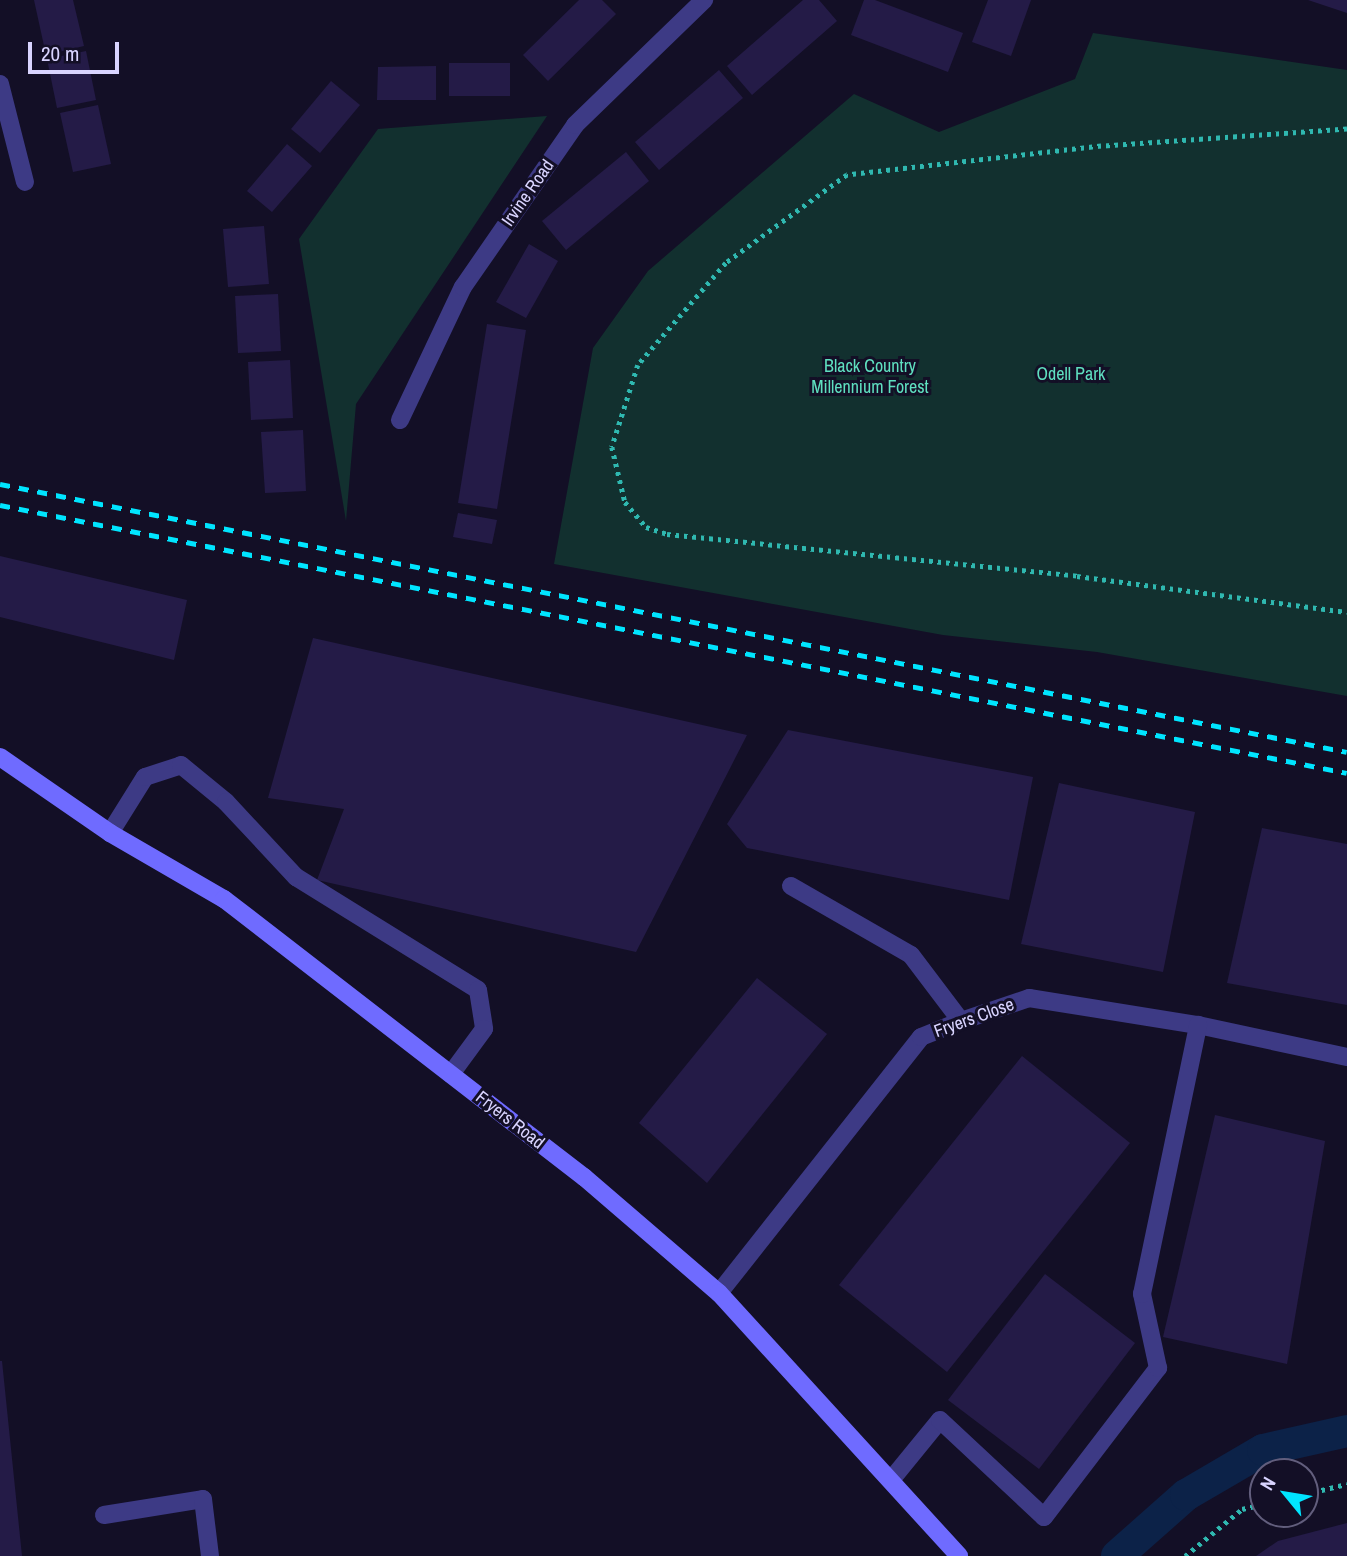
<!DOCTYPE html>
<html>
<head>
<meta charset="utf-8">
<style>
  body { margin:0 }
  #map { position:relative; width:1347px; height:1556px; overflow:hidden; background:#130f26; font-family:"Archivo Narrow",sans-serif }
  div>[style] { position:absolute }
  .green>* { inset:0; background:#12302f }
  .canal>* { height:32px; margin:-16px; padding:0 16px; transform-origin:16px; border-radius:16px; background:#0c2248 }
  .building>* { inset:0; background:#241b47 }
  .path>* { height:4.5px; margin-top:-2.25px; transform-origin:0; background:repeating-linear-gradient(90deg,#2fb8b0 0 3.5px,transparent 0 8.5px) }
  .lane>* { height:18px; margin:-9px; padding:0 9px; transform-origin:9px; border-radius:9px; background:#3d3a85 }
  .street>* { height:18px; margin:-9px; padding:0 9px; transform-origin:9px; border-radius:9px; background:#3d3a85 }
  .secondary>* { height:18px; margin:-9px; padding:0 9px; transform-origin:9px; border-radius:9px; background:#6f6bff }
  .rail>* { height:5px; margin-top:-2.5px; transform-origin:0; background:repeating-linear-gradient(90deg,#00e5ff 0 10px,transparent 0 19px) }
  span { translate:-50% -50%; white-space:nowrap; text-align:center; line-height:1.15; -webkit-text-stroke:6px #130f26; paint-order:stroke }
  .street-label { font-size:18px; color:#d9d4ff }
  .park-label { font-size:18px; color:#5fe0c0 }
  .north { position:absolute; left:1249px; top:1458px; width:70px; height:70px; box-sizing:border-box; background:#130f26; border:2px solid #625e7d; border-radius:50%; rotate:300deg; font-size:19px; font-weight:700; line-height:28px; text-align:center; color:#d9d4ff }
  .north::after { content:''; display:block; margin:auto; width:24px; height:32px; background:#00e5ff; clip-path:polygon(50% 0,100% 100%,50% 72%,0 100%) }
  .scale { position:absolute; left:28px; top:42px; width:91px; height:32px; box-sizing:border-box; border:4px solid #d9d4ff; border-top:0; padding-left:9px; font-size:21px; line-height:24px; white-space:nowrap; color:#d9d4ff; -webkit-text-stroke:5px #130f26; paint-order:stroke }
</style>
</head>
<body>
<div id="map">
  <div class="green">
    <i style="clip-path:polygon(1093px 33px,1347px 70px,1347px 696px,1097px 652px,943px 635px,554px 564px,593px 348px,648px 271px,854px 94px,939px 132px,1075px 79px)"></i>
    <i style="clip-path:polygon(547px 116px,356px 404px,346px 521px,299px 239px,378px 129px)"></i>
  </div>
  <div class="canal">
    <i style="left:1117px;top:1556px;width:92px;rotate:-41.5deg"></i>
    <i style="left:1186px;top:1495px;width:89px;rotate:-30.3deg"></i>
    <i style="left:1263px;top:1450px;width:86px;rotate:-12.7deg"></i>
  </div>
  <div class="building">
    <i style="clip-path:polygon(34px 0,73px 0,84px 46px,46px 55px)"></i>
    <i style="clip-path:polygon(579px 0,602px 0,616px 14px,548px 81px,523px 55px)"></i>
    <i style="clip-path:polygon(803px 0,819px 0,837px 21px,752px 95px,727px 66px)"></i>
    <i style="clip-path:polygon(864px 0,875px 0,963px 33px,948px 72px,851px 35px)"></i>
    <i style="clip-path:polygon(988px 0,1031px 0,1011px 56px,972px 42px)"></i>
    <i style="clip-path:polygon(1308px 0,1347px 0,1347px 13px)"></i>
    <i style="clip-path:polygon(86px 51px,96px 100px,57px 108px,47px 59px)"></i>
    <i style="clip-path:polygon(449px 63px,510px 63px,510px 96px,449px 96px)"></i>
    <i style="clip-path:polygon(436px 66px,436px 100px,377px 100px,378px 67px)"></i>
    <i style="clip-path:polygon(719px 70px,743px 98px,659px 170px,635px 142px)"></i>
    <i style="clip-path:polygon(331px 81px,360px 105px,320px 153px,291px 129px)"></i>
    <i style="clip-path:polygon(98px 105px,111px 164px,73px 172px,60px 113px)"></i>
    <i style="clip-path:polygon(287px 144px,312px 166px,272px 212px,247px 191px)"></i>
    <i style="clip-path:polygon(626px 152px,649px 181px,566px 250px,542px 221px)"></i>
    <i style="clip-path:polygon(264px 226px,269px 284px,228px 287px,223px 229px)"></i>
    <i style="clip-path:polygon(529px 244px,558px 261px,526px 318px,496px 302px)"></i>
    <i style="clip-path:polygon(278px 294px,281px 351px,238px 353px,235px 296px)"></i>
    <i style="clip-path:polygon(487px 324px,526px 330px,497px 509px,458px 503px)"></i>
    <i style="clip-path:polygon(290px 360px,293px 418px,251px 420px,248px 362px)"></i>
    <i style="clip-path:polygon(303px 430px,306px 491px,265px 493px,261px 432px)"></i>
    <i style="clip-path:polygon(458px 513px,497px 520px,492px 544px,453px 537px)"></i>
    <i style="clip-path:polygon(0 556px,187px 600px,174px 660px,0 617px)"></i>
    <i style="clip-path:polygon(313px 638px,747px 735px,636px 952px,317px 880px,344px 809px,268px 798px)"></i>
    <i style="clip-path:polygon(788px 730px,1033px 777px,1009px 900px,747px 848px,727px 824px)"></i>
    <i style="clip-path:polygon(1059px 783px,1195px 812px,1163px 972px,1021px 944px)"></i>
    <i style="clip-path:polygon(1262px 828px,1347px 844px,1347px 1005px,1227px 983px)"></i>
    <i style="clip-path:polygon(757px 978px,827px 1034px,707px 1183px,639px 1123px)"></i>
    <i style="clip-path:polygon(1022px 1056px,1130px 1143px,947px 1372px,839px 1285px)"></i>
    <i style="clip-path:polygon(1215px 1115px,1325px 1141px,1287px 1364px,1163px 1337px)"></i>
    <i style="clip-path:polygon(1045px 1274px,1135px 1343px,1039px 1469px,948px 1400px)"></i>
    <i style="clip-path:polygon(0 1361px,2px 1361px,22px 1556px,0 1556px)"></i>
    <i style="clip-path:polygon(1347px 1523px,1347px 1556px,1256px 1556px,1278px 1541px)"></i>
  </div>
  <div class="path">
    <i style="left:1347px;top:129px;width:247px;rotate:176deg"></i>
    <i style="left:1101px;top:146px;width:256px;rotate:173.5deg"></i>
    <i style="left:847px;top:175px;width:150px;rotate:144deg"></i>
    <i style="left:726px;top:263px;width:135px;rotate:130.8deg"></i>
    <i style="left:638px;top:365px;width:86px;rotate:107.6deg"></i>
    <i style="left:612px;top:447px;width:57px;rotate:76.7deg"></i>
    <i style="left:625px;top:502px;width:33px;rotate:50deg"></i>
    <i style="left:646px;top:527px;width:22px;rotate:18deg"></i>
    <i style="left:667px;top:534px;width:412px;rotate:5.8deg"></i>
    <i style="left:1077px;top:576px;width:272px;rotate:7.6deg"></i>
    <i style="left:1305px;top:1494px;width:43px;rotate:-13.4deg"></i>
    <i style="left:1185px;top:1556px;width:74px;rotate:-39.5deg"></i>
    <i style="left:1242px;top:1509px;width:22px;rotate:-13deg"></i>
  </div>
  <div class="lane">
    <i style="left:0;top:84px;width:101px;rotate:75.7deg"></i>
    <i style="left:110px;top:833px;width:66px;rotate:-58deg"></i>
    <i style="left:145px;top:777px;width:38px;rotate:-18deg"></i>
    <i style="left:181px;top:765px;width:58px;rotate:39.4deg"></i>
    <i style="left:226px;top:802px;width:103px;rotate:47deg"></i>
    <i style="left:296px;top:877px;width:214px;rotate:31.8deg"></i>
    <i style="left:478px;top:990px;width:39px;rotate:81deg"></i>
    <i style="left:484px;top:1029px;width:56px;rotate:126.3deg"></i>
    <i style="left:791px;top:886px;width:138px;rotate:29.9deg"></i>
    <i style="left:911px;top:955px;width:83px;rotate:52.9deg"></i>
    <i style="left:719px;top:1293px;width:326px;rotate:-51.7deg"></i>
    <i style="left:921px;top:1037px;width:43px;rotate:-21.8deg"></i>
    <i style="left:961px;top:1021px;width:72px;rotate:-18.7deg"></i>
    <i style="left:1029px;top:998px;width:171px;rotate:9.1deg"></i>
    <i style="left:1198px;top:1025px;width:152px;rotate:12.1deg"></i>
    <i style="left:891px;top:1480px;width:77px;rotate:-50.8deg"></i>
    <i style="left:940px;top:1420px;width:142px;rotate:43deg"></i>
    <i style="left:1044px;top:1517px;width:188px;rotate:-52.6deg"></i>
    <i style="left:1158px;top:1368px;width:76px;rotate:-102.2deg"></i>
    <i style="left:1142px;top:1294px;width:275px;rotate:-78.2deg"></i>
    <i style="left:104px;top:1515px;width:100px;rotate:-9.2deg"></i>
    <i style="left:203px;top:1499px;width:57px;rotate:83deg"></i>
  </div>
  <div class="street">
    <i style="left:400px;top:420px;width:147px;rotate:-64.7deg"></i>
    <i style="left:463px;top:287px;width:197px;rotate:-55.3deg"></i>
    <i style="left:575px;top:125px;width:180px;rotate:-44.1deg"></i>
  </div>
  <div class="secondary">
    <i style="left:0;top:757px;width:134px;rotate:34.6deg"></i>
    <i style="left:110px;top:833px;width:132px;rotate:30.1deg"></i>
    <i style="left:224px;top:899px;width:455px;rotate:37.7deg"></i>
    <i style="left:584px;top:1177px;width:178px;rotate:40.7deg"></i>
    <i style="left:719px;top:1293px;width:356px;rotate:47.6deg"></i>
  </div>
  <div class="rail">
    <i style="left:0;top:484px;width:1373px;rotate:11.25deg"></i>
    <i style="left:0;top:505px;width:1373px;rotate:11.25deg"></i>
  </div>
  <div class="street-label">
    <span style="left:528px;top:193px;rotate:-55deg">Irvine Road</span>
    <span style="left:974px;top:1018px;rotate:-20deg">Fryers Close</span>
    <span style="left:510px;top:1120px;rotate:38deg">Fryers Road</span>
  </div>
  <div class="park-label">
    <span style="left:870px;top:377px">Black Country<br>Millennium Forest</span>
    <span style="left:1071px;top:374px">Odell Park</span>
  </div>
  <div class="north">N</div>
  <div class="scale">20 m</div>
</div>
</body>
</html>
